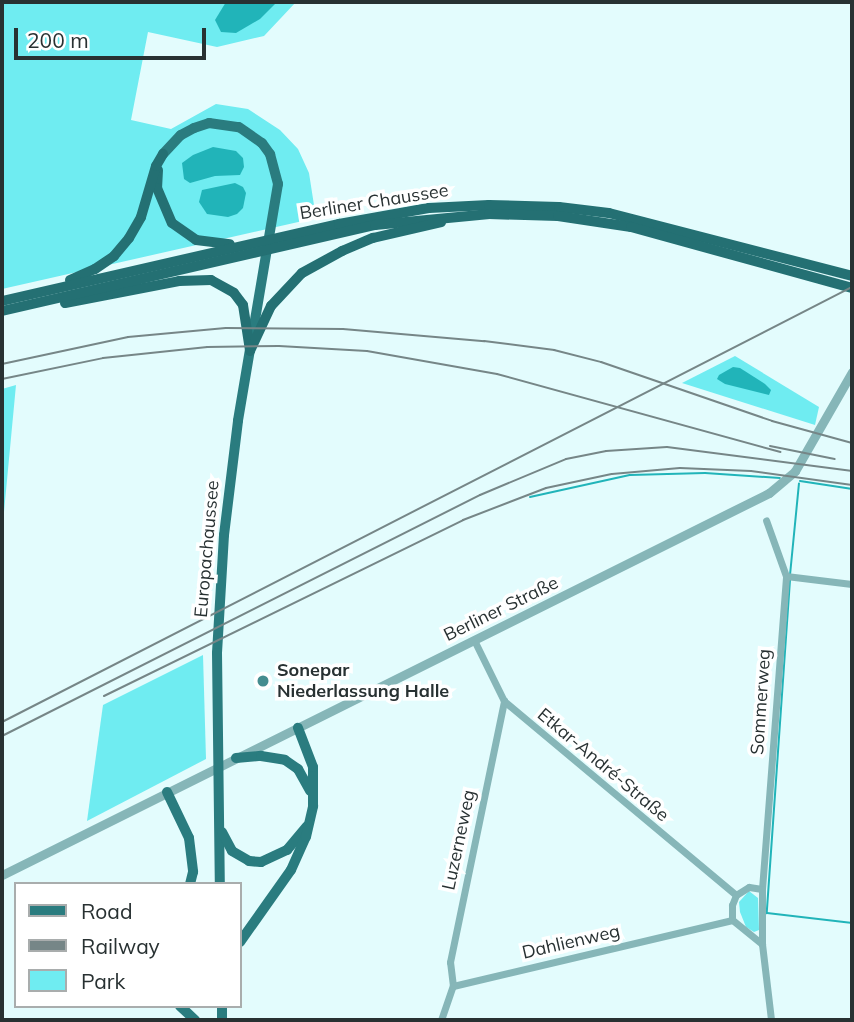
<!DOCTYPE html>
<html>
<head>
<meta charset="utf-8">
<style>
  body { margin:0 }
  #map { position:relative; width:854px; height:1022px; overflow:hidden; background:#e3fcfd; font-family:Mulish,sans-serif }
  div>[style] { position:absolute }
  .green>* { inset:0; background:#6fecf1 }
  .water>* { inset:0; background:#21b4b9 }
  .stream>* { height:2px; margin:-1px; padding:0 1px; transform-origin:1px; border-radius:1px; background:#21b4b9 }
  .minor>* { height:7px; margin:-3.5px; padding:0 3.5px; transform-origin:3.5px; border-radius:3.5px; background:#86b6b8 }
  .tertiary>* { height:9px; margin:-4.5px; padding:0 4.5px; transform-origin:4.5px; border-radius:4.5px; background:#86b6b8 }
  .primary>* { height:10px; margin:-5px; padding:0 5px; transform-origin:5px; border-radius:5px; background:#2a7c7f }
  .trunk>* { height:10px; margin:-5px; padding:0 5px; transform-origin:5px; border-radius:5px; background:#247073 }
  .rail>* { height:2px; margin:-1px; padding:0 1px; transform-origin:1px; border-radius:1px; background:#768687 }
  .dots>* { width:19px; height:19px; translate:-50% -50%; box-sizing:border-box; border:4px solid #fff; border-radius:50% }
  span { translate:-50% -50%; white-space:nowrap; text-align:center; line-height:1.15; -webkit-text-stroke:7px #fff; paint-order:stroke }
  .street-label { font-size:18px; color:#283132 }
  .poi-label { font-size:18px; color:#283132; font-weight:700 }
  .left { translate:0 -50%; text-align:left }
  .frame { position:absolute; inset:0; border:4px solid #283132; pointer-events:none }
  .legend { position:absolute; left:14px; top:882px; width:228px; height:126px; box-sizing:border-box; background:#fff; border:2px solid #a9adad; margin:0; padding:9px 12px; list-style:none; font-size:21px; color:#283132 }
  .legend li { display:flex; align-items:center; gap:14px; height:35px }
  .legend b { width:35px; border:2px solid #a9adad }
  .scale { position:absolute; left:14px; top:28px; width:192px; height:32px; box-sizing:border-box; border:4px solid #283132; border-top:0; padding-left:9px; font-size:21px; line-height:24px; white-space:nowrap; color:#283132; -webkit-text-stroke:5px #fff; paint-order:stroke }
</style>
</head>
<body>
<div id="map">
  <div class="green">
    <i style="clip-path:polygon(2px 2px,296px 2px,264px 36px,217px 47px,148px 32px,131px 120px,171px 129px,216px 104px,248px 109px,280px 130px,298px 149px,309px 173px,316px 218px,2px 289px)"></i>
    <i style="clip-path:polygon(735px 356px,819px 407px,815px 425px,682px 383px)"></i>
    <i style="clip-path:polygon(16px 385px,2px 533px,2px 389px)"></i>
    <i style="clip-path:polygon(203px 655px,206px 759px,87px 821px,103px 705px)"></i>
    <i style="clip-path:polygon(749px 891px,758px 898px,759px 930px,754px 932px,746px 927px,740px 912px,739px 902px)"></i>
  </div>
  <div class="water">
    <i style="clip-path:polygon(226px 2px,277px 2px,260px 19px,236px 33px,221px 32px,215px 20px)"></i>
    <i style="clip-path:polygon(213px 147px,236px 151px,243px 158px,244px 167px,240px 175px,215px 176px,190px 183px,184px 179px,182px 163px,193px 155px)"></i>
    <i style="clip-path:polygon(235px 183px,243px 187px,246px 193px,243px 208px,237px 214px,228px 217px,207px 214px,199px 202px,202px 190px)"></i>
    <i style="clip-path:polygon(733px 367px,740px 368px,765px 384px,771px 390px,769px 395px,725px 384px,717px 379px,719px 375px)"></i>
  </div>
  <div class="stream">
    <i style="left:800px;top:481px;width:53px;rotate:8.7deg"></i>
    <i style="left:530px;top:497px;width:102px;rotate:-12.4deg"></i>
    <i style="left:630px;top:475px;width:75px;rotate:-1.5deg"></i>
    <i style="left:705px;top:473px;width:75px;rotate:3.8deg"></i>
    <i style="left:790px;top:575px;width:92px;rotate:-84.4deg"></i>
    <i style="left:790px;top:580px;width:334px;rotate:94deg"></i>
    <i style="left:767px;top:913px;width:86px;rotate:6.7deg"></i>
  </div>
  <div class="minor">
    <i style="left:786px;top:576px;width:66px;rotate:6.9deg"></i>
    <i style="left:474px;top:640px;width:68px;rotate:63.8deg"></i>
    <i style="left:504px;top:701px;width:302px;rotate:39.9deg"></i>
    <i style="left:762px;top:889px;width:314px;rotate:-85.6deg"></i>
    <i style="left:786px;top:576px;width:59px;rotate:-109.7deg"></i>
    <i style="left:762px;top:944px;width:38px;rotate:-141deg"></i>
    <i style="left:732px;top:920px;width:15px;rotate:-90deg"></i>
    <i style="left:732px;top:905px;width:11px;rotate:-68deg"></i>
    <i style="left:736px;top:895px;width:15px;rotate:-32deg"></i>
    <i style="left:749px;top:887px;width:13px;rotate:9deg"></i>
    <i style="left:762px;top:889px;width:55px;rotate:90deg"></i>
    <i style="left:762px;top:944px;width:77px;rotate:83.2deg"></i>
    <i style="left:453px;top:986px;width:24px;rotate:-97deg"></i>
    <i style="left:450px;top:962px;width:267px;rotate:-78.3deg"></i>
    <i style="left:441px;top:1020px;width:36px;rotate:-71deg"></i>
    <i style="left:453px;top:986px;width:287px;rotate:-13.3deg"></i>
  </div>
  <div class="tertiary">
    <i style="left:2px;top:875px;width:857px;rotate:-26.48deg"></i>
    <i style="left:769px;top:493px;width:34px;rotate:-40deg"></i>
    <i style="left:795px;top:471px;width:114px;rotate:-60.1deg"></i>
  </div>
  <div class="primary">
    <i style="left:163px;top:154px;width:26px;rotate:-47deg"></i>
    <i style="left:181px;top:135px;width:15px;rotate:-28deg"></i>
    <i style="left:194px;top:128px;width:16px;rotate:-18deg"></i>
    <i style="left:209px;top:123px;width:30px;rotate:8deg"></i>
    <i style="left:239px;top:127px;width:28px;rotate:35deg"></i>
    <i style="left:262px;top:143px;width:14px;rotate:54deg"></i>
    <i style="left:270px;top:154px;width:31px;rotate:75deg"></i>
    <i style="left:278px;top:184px;width:240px;rotate:99.6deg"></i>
    <i style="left:238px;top:421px;width:115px;rotate:97deg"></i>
    <i style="left:224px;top:535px;width:118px;rotate:93.4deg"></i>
    <i style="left:217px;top:653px;width:231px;rotate:89.3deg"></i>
    <i style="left:236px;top:758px;width:25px;rotate:-5deg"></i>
    <i style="left:261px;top:756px;width:24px;rotate:9deg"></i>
    <i style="left:285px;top:760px;width:16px;rotate:35deg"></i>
    <i style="left:298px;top:769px;width:25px;rotate:61deg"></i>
    <i style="left:167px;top:792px;width:51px;rotate:64.4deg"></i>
    <i style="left:189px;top:838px;width:34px;rotate:83deg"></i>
    <i style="left:193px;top:872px;width:12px;rotate:104deg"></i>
    <i style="left:222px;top:832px;width:21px;rotate:62deg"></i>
    <i style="left:232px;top:851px;width:20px;rotate:30deg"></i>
    <i style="left:249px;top:861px;width:12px;rotate:5deg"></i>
    <i style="left:261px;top:862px;width:29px;rotate:-25deg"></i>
    <i style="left:287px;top:850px;width:31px;rotate:-50deg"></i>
    <i style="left:240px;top:942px;width:88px;rotate:-54.7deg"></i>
    <i style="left:291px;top:870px;width:36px;rotate:-66deg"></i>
    <i style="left:306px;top:837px;width:32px;rotate:-77deg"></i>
    <i style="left:313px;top:806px;width:39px;rotate:-90deg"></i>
    <i style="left:313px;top:767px;width:42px;rotate:-111deg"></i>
    <i style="left:180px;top:1006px;width:21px;rotate:43deg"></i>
    <i style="left:222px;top:1006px;width:14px;rotate:90deg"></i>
  </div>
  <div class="trunk">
    <i style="left:158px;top:170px;width:18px;rotate:93deg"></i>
    <i style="left:157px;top:188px;width:38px;rotate:67deg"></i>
    <i style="left:172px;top:223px;width:29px;rotate:35deg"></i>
    <i style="left:196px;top:240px;width:34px;rotate:7deg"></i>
    <i style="left:70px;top:280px;width:27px;rotate:-24deg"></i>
    <i style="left:95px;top:269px;width:23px;rotate:-34deg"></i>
    <i style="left:114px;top:256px;width:23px;rotate:-50deg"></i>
    <i style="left:129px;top:238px;width:24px;rotate:-60deg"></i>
    <i style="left:141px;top:217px;width:53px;rotate:-73.6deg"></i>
    <i style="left:156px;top:166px;width:14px;rotate:-60deg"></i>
    <i style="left:2px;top:301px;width:346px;rotate:-12.9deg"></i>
    <i style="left:339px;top:224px;width:91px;rotate:-10.1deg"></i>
    <i style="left:429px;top:208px;width:60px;rotate:-2.9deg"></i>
    <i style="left:489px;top:205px;width:70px;rotate:1.6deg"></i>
    <i style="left:559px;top:207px;width:50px;rotate:6.8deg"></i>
    <i style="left:609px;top:213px;width:251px;rotate:14.5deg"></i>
    <i style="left:65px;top:303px;width:116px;rotate:-10.9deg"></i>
    <i style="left:179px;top:281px;width:32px;rotate:-2deg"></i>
    <i style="left:211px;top:280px;width:26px;rotate:29deg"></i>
    <i style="left:234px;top:293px;width:15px;rotate:53deg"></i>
    <i style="left:243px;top:305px;width:46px;rotate:81.2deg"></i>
    <i style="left:2px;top:311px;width:383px;rotate:-13deg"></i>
    <i style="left:375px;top:225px;width:115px;rotate:-5.5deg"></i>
    <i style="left:489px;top:214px;width:69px;rotate:1.7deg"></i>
    <i style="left:558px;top:216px;width:74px;rotate:8.6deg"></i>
    <i style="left:631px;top:227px;width:229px;rotate:15.4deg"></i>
    <i style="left:250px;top:351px;width:50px;rotate:-65deg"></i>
    <i style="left:271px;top:306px;width:45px;rotate:-46.8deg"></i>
    <i style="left:302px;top:273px;width:46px;rotate:-28.8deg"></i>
    <i style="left:342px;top:251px;width:34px;rotate:-23deg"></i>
    <i style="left:373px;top:238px;width:70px;rotate:-13.2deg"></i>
  </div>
  <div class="rail">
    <i style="left:2px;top:364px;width:129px;rotate:-12.1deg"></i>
    <i style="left:128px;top:337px;width:98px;rotate:-5.2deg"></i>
    <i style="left:226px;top:328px;width:117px;rotate:0.5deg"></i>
    <i style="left:343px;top:329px;width:142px;rotate:4.9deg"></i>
    <i style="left:484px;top:341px;width:71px;rotate:7.3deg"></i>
    <i style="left:554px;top:350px;width:49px;rotate:14.3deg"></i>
    <i style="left:601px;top:362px;width:181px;rotate:19deg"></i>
    <i style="left:772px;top:421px;width:83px;rotate:15.4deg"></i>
    <i style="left:2px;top:379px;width:103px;rotate:-11.7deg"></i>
    <i style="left:103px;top:358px;width:105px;rotate:-6deg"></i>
    <i style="left:207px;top:347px;width:72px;rotate:-0.8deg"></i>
    <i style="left:279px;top:346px;width:88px;rotate:3.3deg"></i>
    <i style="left:367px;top:351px;width:132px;rotate:10deg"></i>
    <i style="left:497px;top:374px;width:294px;rotate:15.4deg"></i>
    <i style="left:770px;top:446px;width:66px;rotate:11.3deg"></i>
    <i style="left:104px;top:696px;width:400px;rotate:-26.1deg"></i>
    <i style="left:463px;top:520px;width:89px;rotate:-21.1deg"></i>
    <i style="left:546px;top:488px;width:67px;rotate:-12deg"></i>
    <i style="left:612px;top:474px;width:68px;rotate:-5deg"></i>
    <i style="left:680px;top:468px;width:71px;rotate:2.4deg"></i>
    <i style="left:751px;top:471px;width:102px;rotate:7.9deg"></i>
    <i style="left:2px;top:722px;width:955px;rotate:-27.1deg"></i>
    <i style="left:2px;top:736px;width:535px;rotate:-26.76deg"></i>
    <i style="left:480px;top:495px;width:93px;rotate:-22.7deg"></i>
    <i style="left:566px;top:459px;width:41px;rotate:-11.3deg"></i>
    <i style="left:606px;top:451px;width:61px;rotate:-3.8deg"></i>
    <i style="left:667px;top:447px;width:187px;rotate:7.4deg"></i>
  </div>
  <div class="dots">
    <i style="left:263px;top:681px;background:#448c8f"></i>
  </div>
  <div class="street-label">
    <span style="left:374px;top:202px;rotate:-9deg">Berliner Chaussee</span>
    <span style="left:207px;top:549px;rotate:-85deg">Europachaussee</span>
    <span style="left:501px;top:609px;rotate:-26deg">Berliner Straße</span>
    <span style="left:761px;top:702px;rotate:-86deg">Sommerweg</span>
    <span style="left:603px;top:765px;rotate:40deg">Etkar-André-Straße</span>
    <span style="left:459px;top:840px;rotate:-78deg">Luzerneweg</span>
    <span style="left:571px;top:942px;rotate:-13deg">Dahlienweg</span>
  </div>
  <div class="poi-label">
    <span class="left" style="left:277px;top:681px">Sonepar<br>Niederlassung Halle</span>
  </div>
  <div class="frame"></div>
  <ul class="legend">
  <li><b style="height:9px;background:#2a7c7f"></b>Road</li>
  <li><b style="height:9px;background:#768687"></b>Railway</li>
  <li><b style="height:19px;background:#6fecf1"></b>Park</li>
  </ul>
  <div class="scale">200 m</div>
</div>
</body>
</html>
